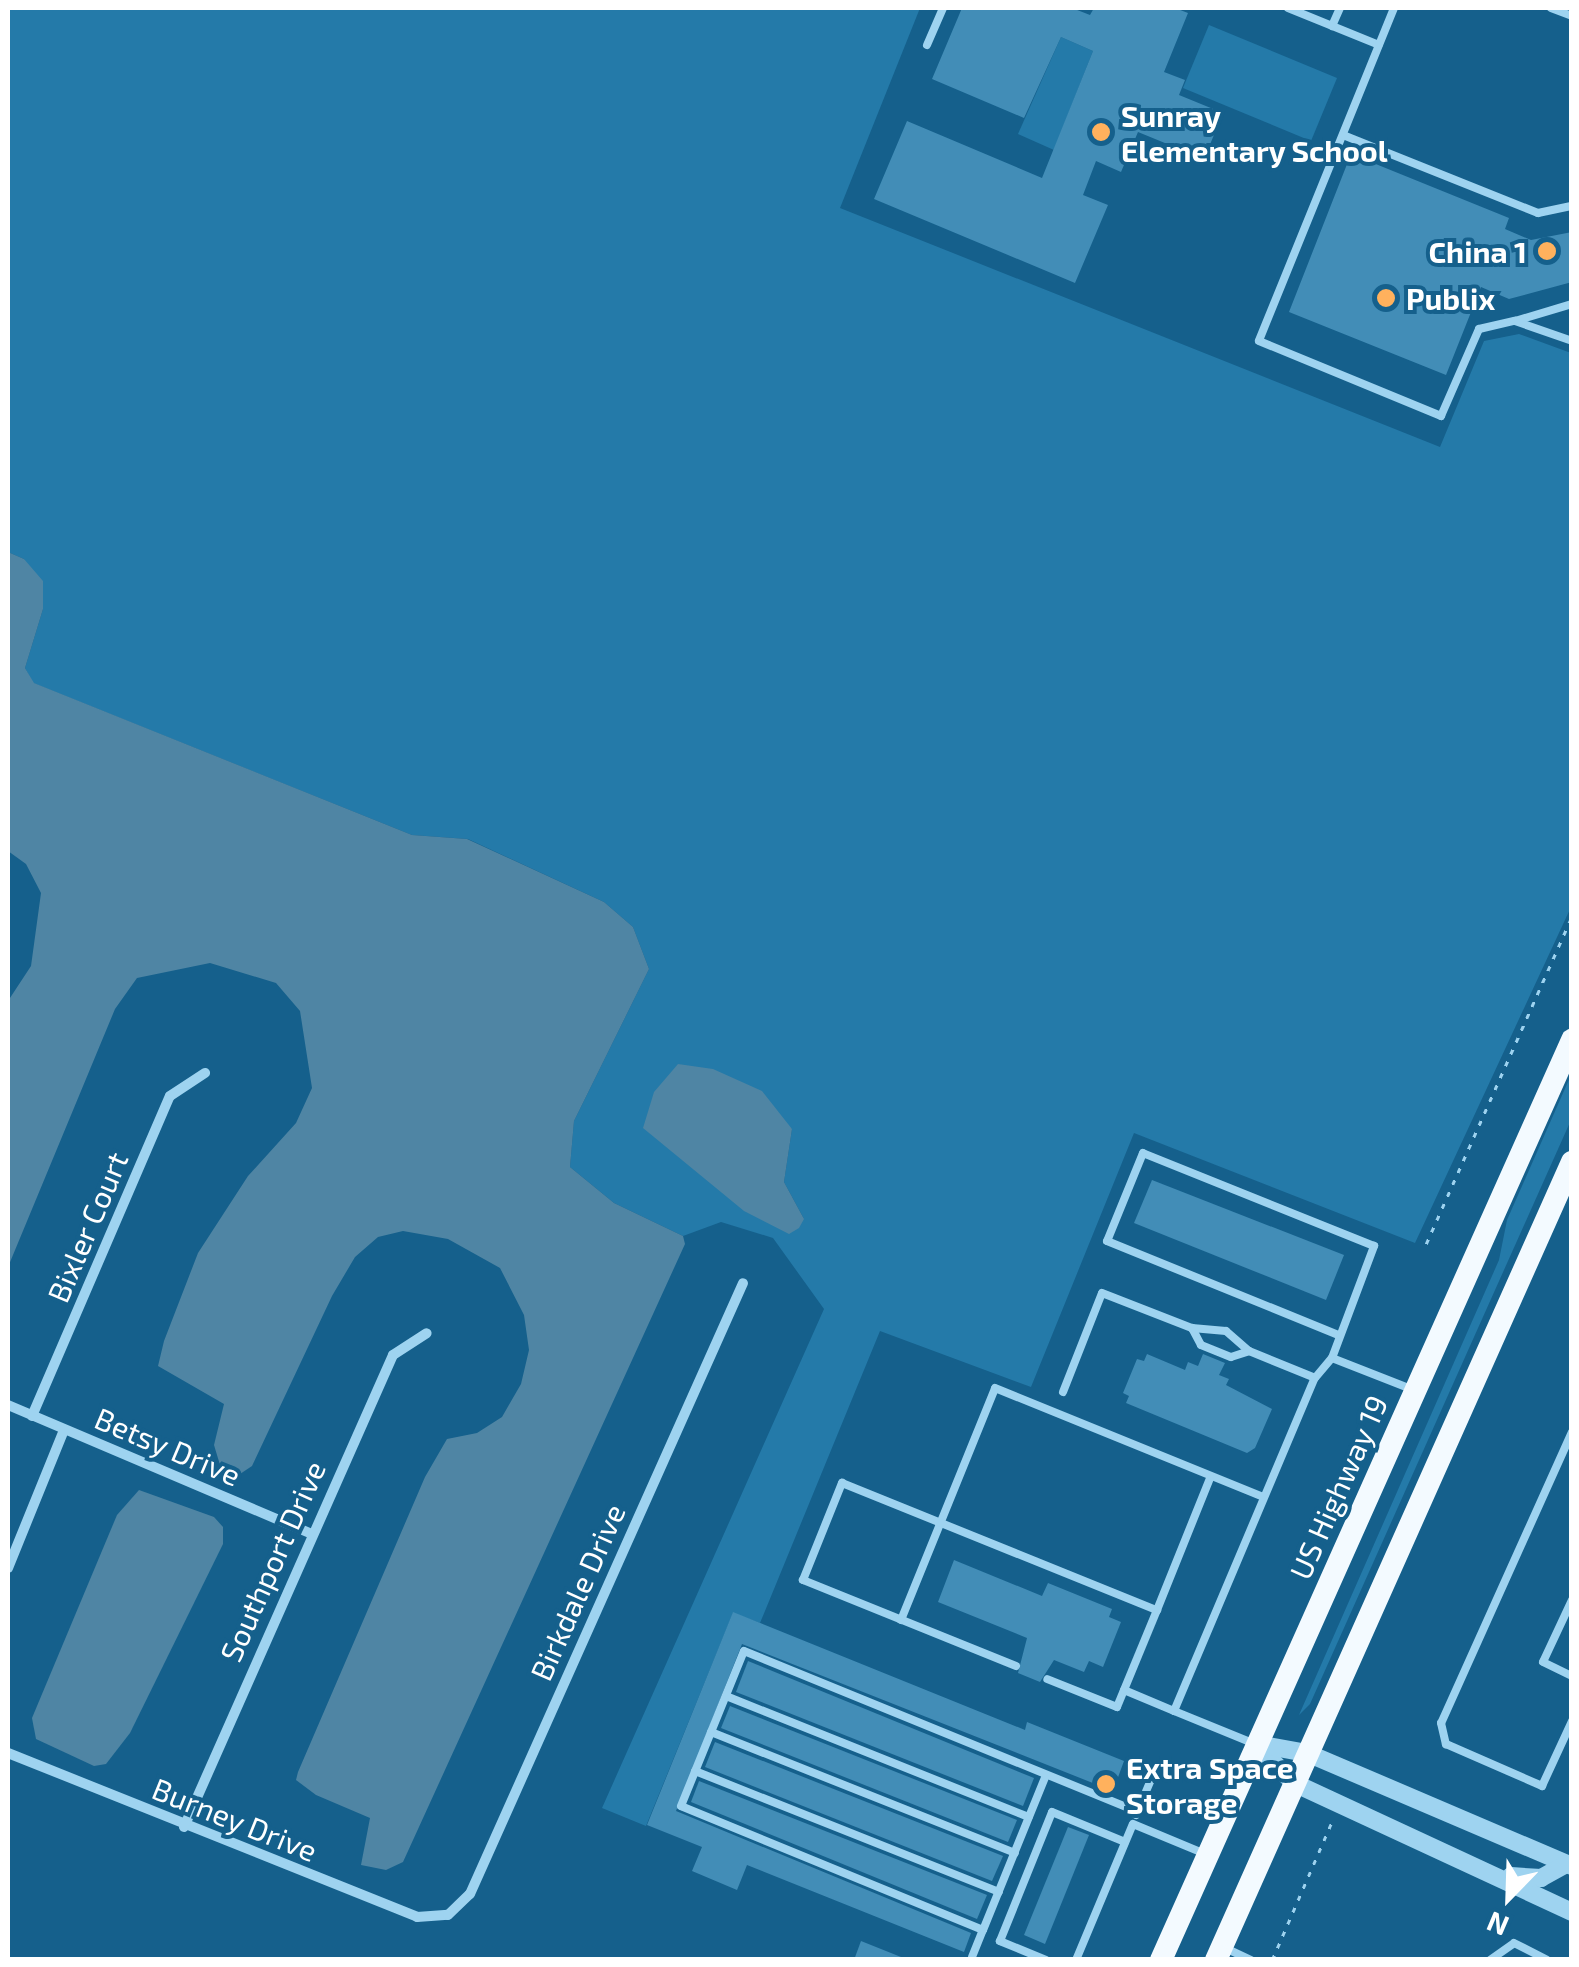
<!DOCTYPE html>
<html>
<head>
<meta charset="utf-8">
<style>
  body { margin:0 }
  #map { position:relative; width:1579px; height:1967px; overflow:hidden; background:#15608c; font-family:"Exo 2",sans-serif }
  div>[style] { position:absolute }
  .green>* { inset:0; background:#247aa9 }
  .water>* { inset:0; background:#4f85a4 }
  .building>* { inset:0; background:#428db7 }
  .path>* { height:2.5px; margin-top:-1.25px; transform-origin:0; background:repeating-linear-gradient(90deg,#9ed3f0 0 5px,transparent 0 13px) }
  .service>* { height:8px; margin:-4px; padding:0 4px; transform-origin:4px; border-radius:4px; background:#9ed3f0 }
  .minor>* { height:10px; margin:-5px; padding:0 5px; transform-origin:5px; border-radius:5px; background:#9ed3f0 }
  .tertiary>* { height:18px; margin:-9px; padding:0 9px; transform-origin:9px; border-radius:9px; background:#9ed3f0 }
  .trunk>* { height:22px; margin:-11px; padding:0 11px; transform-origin:11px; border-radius:11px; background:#f3faff }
  .dots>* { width:28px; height:28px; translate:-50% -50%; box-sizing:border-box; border:5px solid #15608c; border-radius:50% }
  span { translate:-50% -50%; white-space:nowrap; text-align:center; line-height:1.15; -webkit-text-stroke:8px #15608c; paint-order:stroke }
  .poi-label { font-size:30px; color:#fff; font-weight:700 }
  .left { translate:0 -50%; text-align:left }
  .right { translate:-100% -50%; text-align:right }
  .street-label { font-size:30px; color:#fff }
  .frame { position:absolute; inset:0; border:10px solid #fff; pointer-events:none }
  .north { position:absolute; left:1459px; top:1847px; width:100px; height:100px; -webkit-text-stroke:8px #15608c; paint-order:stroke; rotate:203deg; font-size:28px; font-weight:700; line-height:40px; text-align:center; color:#fff }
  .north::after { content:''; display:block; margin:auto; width:35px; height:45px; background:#fff; clip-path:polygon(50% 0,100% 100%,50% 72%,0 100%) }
</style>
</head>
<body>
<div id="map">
  <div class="green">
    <i style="clip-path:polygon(evenodd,8px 8px,920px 8px,840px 208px,1440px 447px,1484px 341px,1519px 334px,1571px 353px,1571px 907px,1415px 1243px,1134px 1133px,1031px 1387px,880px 1331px,760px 1623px,733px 1613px,646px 1826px,602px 1808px,824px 1309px,773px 1238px,721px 1222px,683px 1236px,614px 1203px,570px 1167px,574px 1121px,649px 969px,633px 927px,604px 902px,468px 839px,412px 835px,33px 683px,25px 668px,43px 609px,24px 559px,8px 552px,8px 8px,678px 1064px,792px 1129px,784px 1182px,804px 1219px,678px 1064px)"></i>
    <i style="clip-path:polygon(1209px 25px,1337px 78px,1311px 141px,1183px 88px)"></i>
    <i style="clip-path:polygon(1061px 37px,1093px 51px,1054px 150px,1018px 134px)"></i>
    <i style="clip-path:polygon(1571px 1075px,1571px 1120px,1310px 1704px,1299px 1715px,1499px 1260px,1507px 1220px)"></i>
  </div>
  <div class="water">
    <i style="clip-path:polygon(8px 552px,24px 559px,43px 581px,43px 609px,25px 668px,34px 683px,412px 835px,467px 839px,604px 902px,633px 927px,649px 969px,574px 1121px,570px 1167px,614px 1203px,683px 1236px,685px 1244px,403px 1862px,386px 1870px,361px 1865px,370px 1818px,316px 1795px,296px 1780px,298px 1772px,425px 1477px,447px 1439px,477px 1433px,502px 1417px,521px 1384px,529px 1350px,524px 1315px,500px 1268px,448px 1239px,403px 1231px,378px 1237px,355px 1257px,332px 1296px,252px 1466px,240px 1474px,220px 1465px,214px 1445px,224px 1404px,158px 1366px,164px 1341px,198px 1253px,248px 1176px,296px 1123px,312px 1088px,300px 1011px,276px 983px,210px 963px,137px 978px,115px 1009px,8px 1267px,8px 1001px,31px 966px,41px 893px,26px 864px,8px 851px)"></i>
    <i style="clip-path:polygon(678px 1064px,713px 1069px,762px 1091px,792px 1129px,784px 1182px,804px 1219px,799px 1228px,789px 1234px,744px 1211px,643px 1128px,654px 1092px)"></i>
    <i style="clip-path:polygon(139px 1490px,214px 1517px,223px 1527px,223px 1544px,130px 1733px,106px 1764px,94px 1766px,36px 1739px,32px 1718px,117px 1515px)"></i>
  </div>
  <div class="building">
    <i style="clip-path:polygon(962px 8px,1072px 8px,1090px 15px,1094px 8px,1175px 8px,1188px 13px,1164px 72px,1185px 80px,1179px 95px,1223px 113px,1204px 159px,1138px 132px,1121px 172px,1096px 161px,1083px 195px,1108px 205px,1075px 283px,874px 199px,907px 121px,1042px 178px,1093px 51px,1061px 37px,1024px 118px,932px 79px)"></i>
    <i style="clip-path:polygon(1351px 154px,1509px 218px,1505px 229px,1531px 240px,1572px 232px,1572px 282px,1509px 299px,1481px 287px,1446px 375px,1289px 312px)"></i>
    <i style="clip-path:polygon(1152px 1180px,1344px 1255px,1326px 1300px,1134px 1223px)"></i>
    <i style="clip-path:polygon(1147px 1354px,1185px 1370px,1188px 1362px,1198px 1366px,1203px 1354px,1225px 1363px,1219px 1375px,1229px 1379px,1226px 1385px,1272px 1409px,1255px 1448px,1247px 1453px,1126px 1403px,1129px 1396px,1123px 1393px,1137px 1359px,1144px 1361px)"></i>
    <i style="clip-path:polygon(954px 1560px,1042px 1596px,1048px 1583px,1112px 1609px,1109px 1617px,1121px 1622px,1103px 1667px,1089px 1661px,1084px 1672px,1054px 1660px,1040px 1682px,1018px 1673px,1027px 1638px,938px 1602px)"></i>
    <i style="clip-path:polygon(733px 1612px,1025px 1730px,1027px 1722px,1124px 1761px,1113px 1791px,742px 1644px,676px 1811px,971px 1933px,964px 1952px,747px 1865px,737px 1890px,692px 1871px,702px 1847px,647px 1825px)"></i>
    <i style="clip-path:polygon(748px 1661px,1034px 1778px,1023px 1806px,736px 1692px)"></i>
    <i style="clip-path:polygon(730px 1706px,1017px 1820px,1008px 1842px,721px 1728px)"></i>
    <i style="clip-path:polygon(715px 1742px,1003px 1856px,992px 1881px,705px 1767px)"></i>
    <i style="clip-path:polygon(699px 1781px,987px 1895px,977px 1919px,691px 1802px)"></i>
    <i style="clip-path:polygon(1068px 1827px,1089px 1835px,1045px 1944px,1024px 1935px)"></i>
    <i style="clip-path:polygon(861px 1941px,906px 1959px,906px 1960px,854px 1960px)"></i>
  </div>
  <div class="path">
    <i style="left:1426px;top:1244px;width:359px;rotate:-66deg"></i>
    <i style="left:1272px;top:1960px;width:154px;rotate:-66.6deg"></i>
  </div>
  <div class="service">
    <i style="left:1288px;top:8px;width:98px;rotate:22.1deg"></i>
    <i style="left:1394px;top:8px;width:359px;rotate:112.1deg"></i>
    <i style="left:1259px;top:341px;width:197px;rotate:22.4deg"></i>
    <i style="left:1441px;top:416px;width:95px;rotate:-66.4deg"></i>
    <i style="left:1479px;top:329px;width:37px;rotate:-13deg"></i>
    <i style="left:1515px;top:321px;width:60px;rotate:19.3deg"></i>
    <i style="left:1551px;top:8px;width:22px;rotate:21deg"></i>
    <i style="left:1332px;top:26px;width:20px;rotate:-66deg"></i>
    <i style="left:927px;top:45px;width:40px;rotate:-66.6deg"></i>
    <i style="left:1343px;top:135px;width:210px;rotate:21.8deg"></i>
    <i style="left:1538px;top:213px;width:35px;rotate:-12deg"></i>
    <i style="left:1515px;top:321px;width:59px;rotate:-16.6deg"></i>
    <i style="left:1192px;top:1328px;width:19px;rotate:62deg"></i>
    <i style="left:1201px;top:1345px;width:32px;rotate:22deg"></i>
    <i style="left:1231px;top:1357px;width:19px;rotate:-18deg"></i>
    <i style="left:1332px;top:1358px;width:120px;rotate:-69.4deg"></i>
    <i style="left:1374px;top:1246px;width:249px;rotate:-158.1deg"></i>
    <i style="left:1143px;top:1153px;width:95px;rotate:112.2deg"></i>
    <i style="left:1107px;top:1241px;width:249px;rotate:22.1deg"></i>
    <i style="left:1063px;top:1392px;width:106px;rotate:-68.5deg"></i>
    <i style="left:1102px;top:1293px;width:97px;rotate:21.3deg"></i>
    <i style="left:1192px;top:1328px;width:34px;rotate:5deg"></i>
    <i style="left:1226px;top:1331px;width:30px;rotate:41deg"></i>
    <i style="left:1249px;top:1351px;width:71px;rotate:22.2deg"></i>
    <i style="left:1572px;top:1432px;width:319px;rotate:114.2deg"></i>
    <i style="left:1441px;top:1723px;width:22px;rotate:77deg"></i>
    <i style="left:1446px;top:1744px;width:105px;rotate:23.6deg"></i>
    <i style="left:1542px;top:1786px;width:72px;rotate:-65.2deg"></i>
    <i style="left:1572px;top:1600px;width:68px;rotate:115.1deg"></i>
    <i style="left:1543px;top:1662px;width:32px;rotate:26deg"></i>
    <i style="left:1157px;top:1610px;width:144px;rotate:-68.1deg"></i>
    <i style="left:901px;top:1620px;width:250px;rotate:-67.9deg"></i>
    <i style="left:995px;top:1388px;width:290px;rotate:22.1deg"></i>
    <i style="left:1016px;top:1666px;width:230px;rotate:-158deg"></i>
    <i style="left:803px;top:1580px;width:105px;rotate:-68.1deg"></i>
    <i style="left:842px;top:1483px;width:340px;rotate:22deg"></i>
    <i style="left:1157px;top:1610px;width:105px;rotate:112.4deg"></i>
    <i style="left:1117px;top:1707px;width:75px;rotate:-158.2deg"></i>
    <i style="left:1124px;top:1690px;width:54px;rotate:22.8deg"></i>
    <i style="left:726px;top:1696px;width:326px;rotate:21.8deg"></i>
    <i style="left:711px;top:1732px;width:327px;rotate:21.7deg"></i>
    <i style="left:1255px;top:1744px;width:87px;rotate:-157.8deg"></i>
    <i style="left:1174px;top:1711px;width:362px;rotate:-67.1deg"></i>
    <i style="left:1315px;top:1378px;width:26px;rotate:-50deg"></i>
    <i style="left:1332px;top:1358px;width:85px;rotate:21.4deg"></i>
    <i style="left:695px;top:1771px;width:327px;rotate:21.7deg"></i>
    <i style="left:1046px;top:1775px;width:167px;rotate:112.1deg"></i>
    <i style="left:983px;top:1930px;width:326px;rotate:-157.7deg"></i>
    <i style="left:681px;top:1806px;width:167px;rotate:-67.9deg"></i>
    <i style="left:744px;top:1651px;width:426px;rotate:22.2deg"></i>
    <i style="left:1136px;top:1815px;width:38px;rotate:-67deg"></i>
    <i style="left:1223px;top:1947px;width:31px;rotate:25deg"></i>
    <i style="left:972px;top:1957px;width:29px;rotate:-68deg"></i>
    <i style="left:1046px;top:1960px;width:50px;rotate:-157.6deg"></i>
    <i style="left:1000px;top:1941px;width:139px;rotate:-68deg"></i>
    <i style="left:1052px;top:1812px;width:79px;rotate:22.3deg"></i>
    <i style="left:1076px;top:1960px;width:147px;rotate:-67.3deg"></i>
    <i style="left:1133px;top:1824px;width:76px;rotate:22.5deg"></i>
    <i style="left:1490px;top:1960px;width:29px;rotate:-35deg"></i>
    <i style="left:1514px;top:1943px;width:37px;rotate:27deg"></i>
  </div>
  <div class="minor">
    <i style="left:8px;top:1405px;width:327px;rotate:23deg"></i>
    <i style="left:32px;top:1416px;width:348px;rotate:-66.7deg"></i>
    <i style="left:170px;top:1096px;width:42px;rotate:-33.3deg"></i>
    <i style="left:8px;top:1568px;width:149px;rotate:-67.9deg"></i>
    <i style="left:8px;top:1753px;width:441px;rotate:21.8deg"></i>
    <i style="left:417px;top:1917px;width:31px;rotate:-4deg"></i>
    <i style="left:448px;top:1915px;width:30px;rotate:-44deg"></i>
    <i style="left:470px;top:1894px;width:669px;rotate:-65.92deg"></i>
    <i style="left:184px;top:1827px;width:516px;rotate:-66.12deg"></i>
    <i style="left:393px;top:1355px;width:40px;rotate:-32.9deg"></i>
  </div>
  <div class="tertiary">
    <i style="left:1255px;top:1744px;width:55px;rotate:45deg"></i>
    <i style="left:1294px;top:1783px;width:306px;rotate:24.9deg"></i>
    <i style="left:1256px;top:1744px;width:52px;rotate:10deg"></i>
    <i style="left:1307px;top:1753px;width:288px;rotate:23.1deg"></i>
    <i style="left:1511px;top:1876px;width:30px;rotate:4deg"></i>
    <i style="left:1541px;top:1878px;width:29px;rotate:-29deg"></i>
  </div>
  <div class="trunk">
    <i style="left:1161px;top:1960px;width:1008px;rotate:-65.93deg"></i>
    <i style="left:1216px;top:1960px;width:874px;rotate:-65.96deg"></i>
  </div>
  <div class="dots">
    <i style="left:1101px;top:132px;background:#ffb15d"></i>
    <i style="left:1547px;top:251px;background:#ffb15d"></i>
    <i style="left:1386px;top:298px;background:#ffb15d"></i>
    <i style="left:1106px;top:1784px;background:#ffb15d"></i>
  </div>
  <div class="poi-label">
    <span class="left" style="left:1121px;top:132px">Sunray<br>Elementary School</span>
    <span class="right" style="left:1527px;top:251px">China 1</span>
    <span class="left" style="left:1406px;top:298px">Publix</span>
    <span class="left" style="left:1126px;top:1784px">Extra Space<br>Storage</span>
  </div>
  <div class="street-label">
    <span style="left:87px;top:1227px;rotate:-67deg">Bixler Court</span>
    <span style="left:168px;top:1446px;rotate:23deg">Betsy Drive</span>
    <span style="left:1338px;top:1487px;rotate:-66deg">US Highway 19</span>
    <span style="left:272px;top:1561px;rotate:-66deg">Southport Drive</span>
    <span style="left:577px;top:1592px;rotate:-66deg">Birkdale Drive</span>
    <span style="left:235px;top:1819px;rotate:22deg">Burney Drive</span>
  </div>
  <div class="frame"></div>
  <div class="north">N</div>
</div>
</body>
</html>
